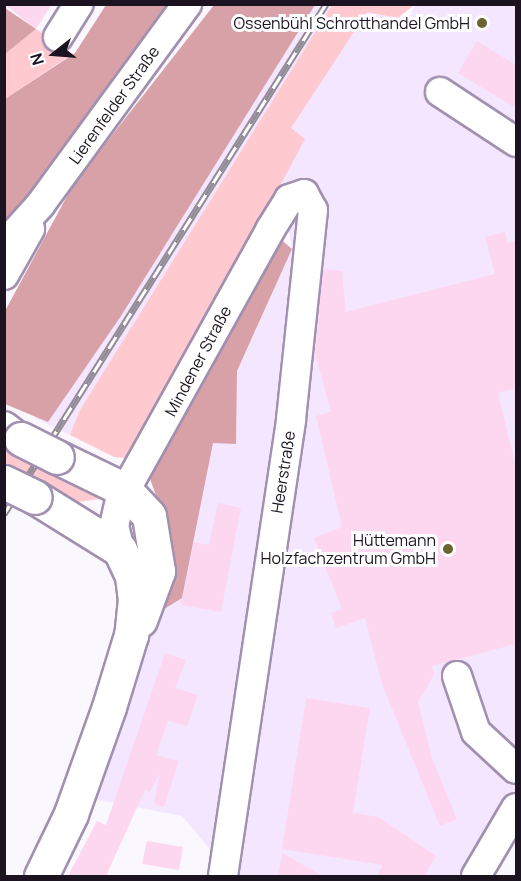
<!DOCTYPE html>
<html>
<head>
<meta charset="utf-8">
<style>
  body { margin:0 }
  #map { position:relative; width:521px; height:881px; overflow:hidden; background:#fbf7fe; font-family:Manrope,sans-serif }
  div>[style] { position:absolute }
  .built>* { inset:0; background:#f4e6ff }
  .green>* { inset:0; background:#fec9cf }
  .forest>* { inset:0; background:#d8a1a7 }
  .building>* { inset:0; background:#fdd7ef }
  .roads { filter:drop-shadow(2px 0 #a190af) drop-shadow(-2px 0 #a190af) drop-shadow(0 2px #a190af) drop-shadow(0 -2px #a190af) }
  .minor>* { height:28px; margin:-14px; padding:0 14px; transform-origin:14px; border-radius:14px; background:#fff }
  .major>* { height:33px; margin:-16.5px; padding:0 16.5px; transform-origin:16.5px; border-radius:16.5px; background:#fff }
  .rail>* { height:7px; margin-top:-3.5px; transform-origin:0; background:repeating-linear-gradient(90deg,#fff 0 14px,#918c95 0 28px); box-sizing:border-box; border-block:2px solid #918c95 }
  .bridges { filter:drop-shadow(2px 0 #a190af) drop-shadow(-2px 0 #a190af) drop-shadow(0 2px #a190af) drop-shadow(0 -2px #a190af) }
  .major-bridge>* { height:33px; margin:-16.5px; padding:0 16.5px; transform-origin:16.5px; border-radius:16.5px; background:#fff }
  .dots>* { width:16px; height:16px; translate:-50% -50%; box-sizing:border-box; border:3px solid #fff; border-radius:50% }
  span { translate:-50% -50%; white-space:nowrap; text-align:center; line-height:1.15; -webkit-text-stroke:6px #fff; paint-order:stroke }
  .poi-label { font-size:16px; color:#1b1420 }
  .right { translate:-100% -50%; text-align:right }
  .street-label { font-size:16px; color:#1b1420 }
  .frame { position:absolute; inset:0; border:6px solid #1b1420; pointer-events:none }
  .north { position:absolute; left:24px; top:24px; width:60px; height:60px; -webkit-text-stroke:4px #fff; paint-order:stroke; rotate:253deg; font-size:16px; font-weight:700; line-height:24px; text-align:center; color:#1b1420 }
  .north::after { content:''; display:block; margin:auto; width:21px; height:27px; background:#1b1420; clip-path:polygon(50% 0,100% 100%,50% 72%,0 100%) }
</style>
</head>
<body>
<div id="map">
  <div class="built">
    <i style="clip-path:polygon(305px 5px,355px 5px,98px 403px,70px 435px,35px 418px,50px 380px)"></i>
    <i style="clip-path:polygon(369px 5px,407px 23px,415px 5px,516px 5px,516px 797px,469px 876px,236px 876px,238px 852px,210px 849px,182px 816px,89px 798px,161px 611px,211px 441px,236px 406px,237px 371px,292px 249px,281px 181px,259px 166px)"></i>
  </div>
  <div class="green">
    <i style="clip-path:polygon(332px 5px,414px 5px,398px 18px,367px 12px,291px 128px,305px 139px,140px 447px,125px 458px,114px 457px,70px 435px,80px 410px)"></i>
    <i style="clip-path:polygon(36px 29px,72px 54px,5px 99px,5px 54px)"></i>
    <i style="clip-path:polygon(5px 444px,107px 498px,77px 502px,5px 468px)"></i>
  </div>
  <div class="forest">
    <i style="clip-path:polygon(106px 5px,169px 5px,5px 228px,5px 99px,75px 53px)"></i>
    <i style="clip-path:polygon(214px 5px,315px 5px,121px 316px,48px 422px,5px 404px,5px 311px,73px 185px)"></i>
    <i style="clip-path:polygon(5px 8px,36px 29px,5px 54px)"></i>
    <i style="clip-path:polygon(277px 236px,292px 249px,237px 371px,236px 444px,213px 443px,182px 598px,161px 611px,170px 566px,168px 529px,149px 476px)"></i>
  </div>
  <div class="building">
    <i style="clip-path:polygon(4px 4px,52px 4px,36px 29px)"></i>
    <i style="clip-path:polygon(477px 41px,516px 65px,516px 108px,458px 73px)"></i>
    <i style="clip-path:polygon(505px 232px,508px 243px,516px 241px,516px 388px,498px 393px,516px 468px,516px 644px,432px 666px,434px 675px,418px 702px,432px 758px,457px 819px,440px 826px,382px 684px,365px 618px,336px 628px,331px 613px,342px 609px,314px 538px,342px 527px,316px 416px,331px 412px,315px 353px,323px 269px,342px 271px,346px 312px,495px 274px,485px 237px)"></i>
    <i style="clip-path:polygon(218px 503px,241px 508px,221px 612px,181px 605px,194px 542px,209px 545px)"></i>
    <i style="clip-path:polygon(165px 653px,186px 660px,175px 688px,198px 695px,187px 726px,168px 721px,156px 755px,179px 761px,164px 807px,154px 804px,160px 773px,150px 792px,145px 790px,106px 876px,68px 876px,97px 821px,106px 825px)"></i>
    <i style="clip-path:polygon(306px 698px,370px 708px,353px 813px,379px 817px,436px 856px,424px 876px,377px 876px,382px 865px,282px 849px)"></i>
    <i style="clip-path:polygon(147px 841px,183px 847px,179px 870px,142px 864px)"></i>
    <i style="clip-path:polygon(282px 853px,323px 876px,278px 876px)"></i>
  </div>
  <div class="roads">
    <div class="minor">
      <i style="left:58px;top:37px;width:39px;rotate:-58deg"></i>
      <i style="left:440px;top:92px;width:91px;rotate:33.3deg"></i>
      <i style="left:4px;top:245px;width:54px;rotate:-48deg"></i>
      <i style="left:40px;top:205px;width:249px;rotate:-53.8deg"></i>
      <i style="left:4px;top:275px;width:53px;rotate:-60.5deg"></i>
      <i style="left:4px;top:426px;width:21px;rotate:37deg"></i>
      <i style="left:120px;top:550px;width:25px;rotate:-104deg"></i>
      <i style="left:114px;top:526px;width:27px;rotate:-77deg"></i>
      <i style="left:120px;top:500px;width:309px;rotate:-60.9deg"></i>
      <i style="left:270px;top:230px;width:36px;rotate:-58deg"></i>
      <i style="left:289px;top:199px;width:16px;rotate:-18deg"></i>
      <i style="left:304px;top:194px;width:18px;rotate:61deg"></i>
      <i style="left:313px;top:210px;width:212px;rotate:96deg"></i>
      <i style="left:291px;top:421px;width:460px;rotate:98.5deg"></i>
      <i style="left:457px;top:676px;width:59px;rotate:71.3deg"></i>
      <i style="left:476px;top:732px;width:54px;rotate:42.8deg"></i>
      <i style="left:476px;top:876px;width:79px;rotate:-59.5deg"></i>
    </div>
    <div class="major">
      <i style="left:57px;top:457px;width:76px;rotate:25.9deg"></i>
      <i style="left:125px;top:490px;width:35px;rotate:47deg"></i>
      <i style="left:149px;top:516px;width:56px;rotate:80.7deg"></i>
      <i style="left:158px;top:571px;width:52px;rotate:110.2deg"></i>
      <i style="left:35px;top:497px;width:100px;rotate:31.9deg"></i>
      <i style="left:120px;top:550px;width:29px;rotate:65deg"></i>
      <i style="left:132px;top:576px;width:23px;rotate:83deg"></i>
      <i style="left:135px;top:599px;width:36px;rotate:96deg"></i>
      <i style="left:131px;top:635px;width:75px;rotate:107deg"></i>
      <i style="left:109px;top:707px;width:114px;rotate:109.6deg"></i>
      <i style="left:71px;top:814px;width:69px;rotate:115.8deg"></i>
    </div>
  </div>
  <div class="rail">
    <i style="left:4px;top:514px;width:603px;rotate:-57.73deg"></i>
  </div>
  <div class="bridges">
    <div class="major-bridge">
      <i style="left:21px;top:439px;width:40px;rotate:26.6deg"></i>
      <i style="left:4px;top:482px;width:34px;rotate:26deg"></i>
    </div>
  </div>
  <div class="dots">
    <i style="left:482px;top:23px;background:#6b6531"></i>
    <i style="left:448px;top:549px;background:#6b6531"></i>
  </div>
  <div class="poi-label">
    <span class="right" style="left:470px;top:23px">Ossenbühl Schrotthandel GmbH</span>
    <span class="right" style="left:436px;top:549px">Hüttemann<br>Holzfachzentrum GmbH</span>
  </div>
  <div class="street-label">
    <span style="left:114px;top:105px;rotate:-54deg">Lierenfelder Straße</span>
    <span style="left:198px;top:361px;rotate:-62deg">Mindener Straße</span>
    <span style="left:283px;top:472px;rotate:-81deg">Heerstraße</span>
  </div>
  <div class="frame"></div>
  <div class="north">N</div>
</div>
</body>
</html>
